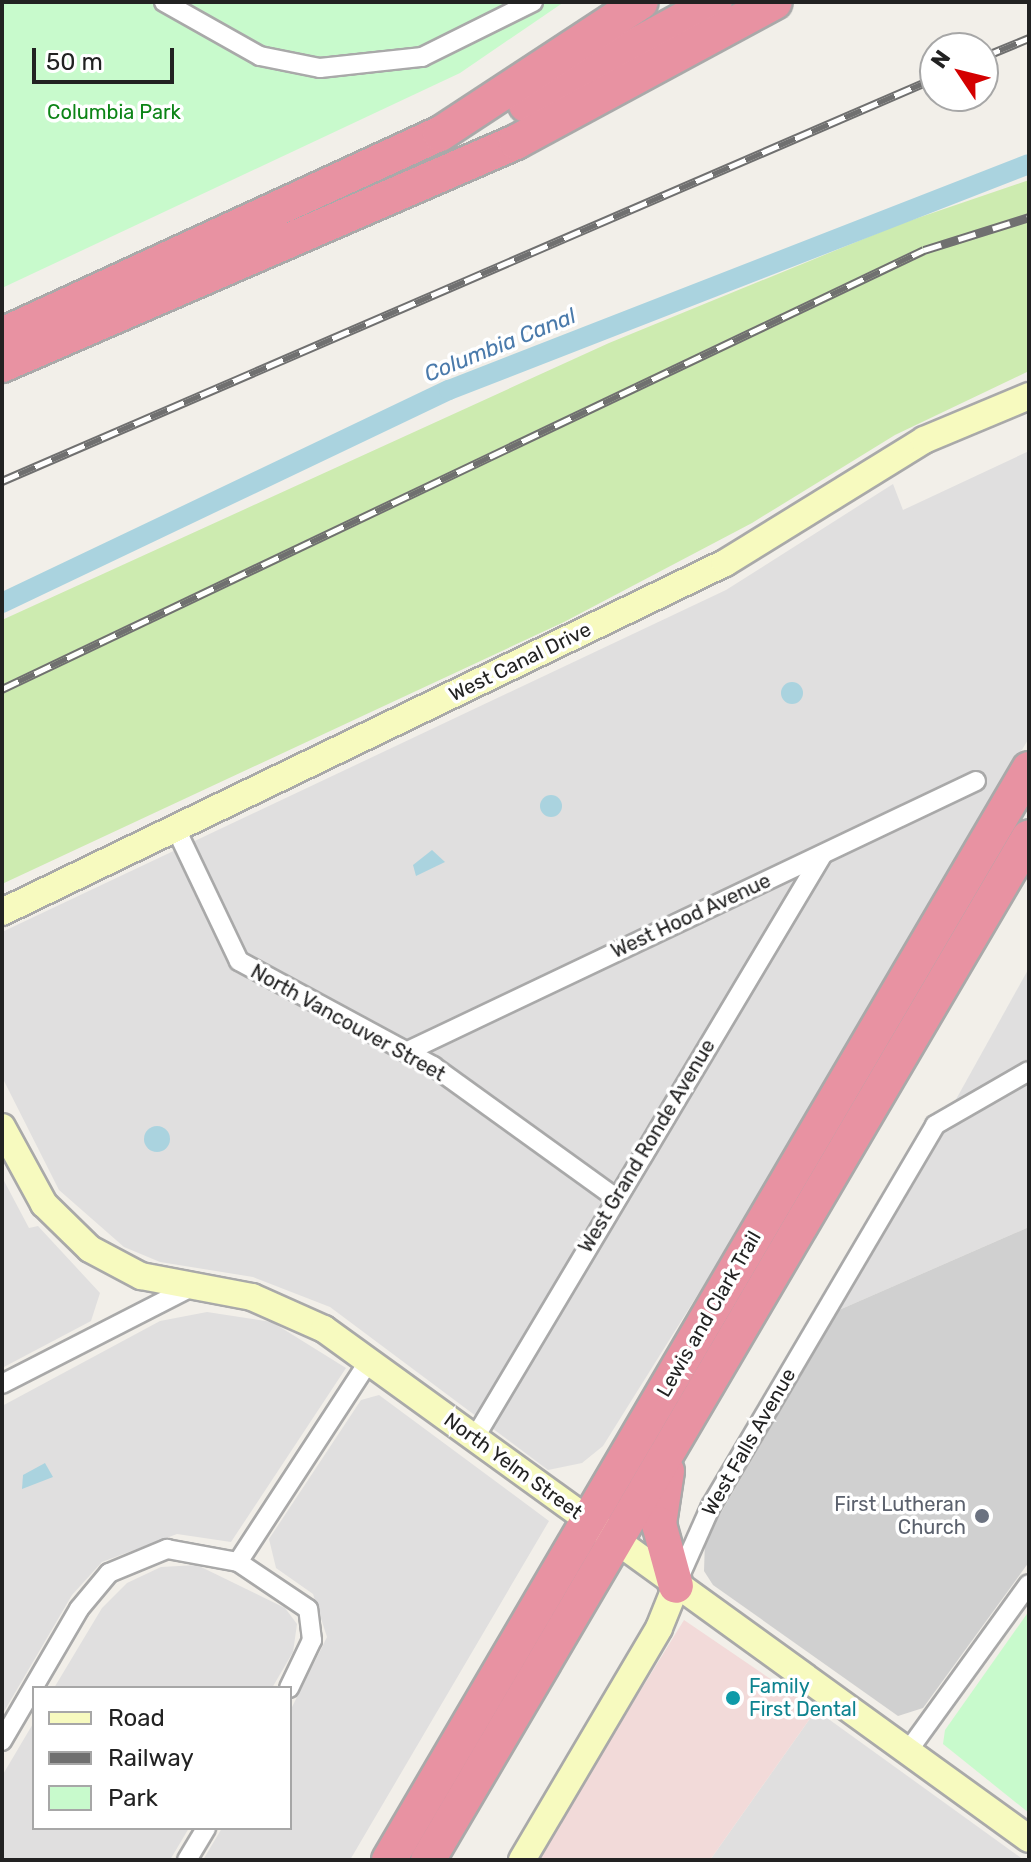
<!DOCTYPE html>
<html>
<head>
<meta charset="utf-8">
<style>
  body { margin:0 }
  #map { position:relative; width:1031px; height:1862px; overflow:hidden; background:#f2efe9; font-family:Rubik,sans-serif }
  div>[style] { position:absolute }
  .residential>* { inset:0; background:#e0dfdf }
  .commercial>* { inset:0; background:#f2dad9 }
  .religious>* { inset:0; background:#d0d0d0 }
  .grass>* { inset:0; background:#cdebb0 }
  .park>* { inset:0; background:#c8facc }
  .water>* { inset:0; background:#aad3df }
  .round { border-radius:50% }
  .canal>* { height:20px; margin:-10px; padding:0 10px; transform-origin:10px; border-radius:10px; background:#aad3df }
  .roads { filter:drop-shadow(2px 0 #a9a9a9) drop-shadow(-2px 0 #a9a9a9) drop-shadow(0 2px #a9a9a9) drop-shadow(0 -2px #a9a9a9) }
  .street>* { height:18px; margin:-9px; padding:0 9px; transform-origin:9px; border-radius:9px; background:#fff }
  .secondary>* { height:26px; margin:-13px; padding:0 13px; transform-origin:13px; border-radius:13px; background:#f7fabf }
  .highway>* { height:34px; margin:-17px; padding:0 17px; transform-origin:17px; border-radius:17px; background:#e892a2 }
  .rail>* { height:9px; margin-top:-4.5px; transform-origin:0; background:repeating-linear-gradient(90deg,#fff 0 18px,#707070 0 36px); box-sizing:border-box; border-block:2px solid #707070 }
  .dots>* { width:22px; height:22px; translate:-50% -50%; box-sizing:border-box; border:4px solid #fff; border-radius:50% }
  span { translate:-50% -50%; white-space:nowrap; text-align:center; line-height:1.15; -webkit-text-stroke:7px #fff; paint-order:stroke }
  .park-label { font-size:20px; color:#0c8416 }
  .street-label { font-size:20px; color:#222 }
  .worship-label { font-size:20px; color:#5b616d }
  .right { translate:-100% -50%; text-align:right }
  .culture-label { font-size:20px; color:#0d838f }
  .left { translate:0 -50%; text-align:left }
  .water-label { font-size:22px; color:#4a7aab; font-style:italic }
  .frame { position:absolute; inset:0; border:4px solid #222; pointer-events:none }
  .legend { position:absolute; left:32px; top:1686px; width:260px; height:144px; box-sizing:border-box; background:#fff; border:2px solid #a7a7a7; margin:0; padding:10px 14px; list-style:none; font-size:24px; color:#222 }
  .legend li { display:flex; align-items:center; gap:16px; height:40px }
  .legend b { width:40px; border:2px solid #a7a7a7 }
  .north { position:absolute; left:919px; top:32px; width:80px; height:80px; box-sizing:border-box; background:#fff; border:2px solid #a7a7a7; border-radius:50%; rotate:305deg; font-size:22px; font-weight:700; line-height:32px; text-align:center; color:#222 }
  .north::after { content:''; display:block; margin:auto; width:28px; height:36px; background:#d40000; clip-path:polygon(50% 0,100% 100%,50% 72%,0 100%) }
  .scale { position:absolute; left:32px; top:48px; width:142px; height:36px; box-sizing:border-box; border:4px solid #222; border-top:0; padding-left:10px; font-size:24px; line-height:28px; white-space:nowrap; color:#222; -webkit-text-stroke:6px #fff; paint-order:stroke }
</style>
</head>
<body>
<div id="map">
  <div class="residential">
    <i style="clip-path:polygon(1029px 451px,1029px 738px,755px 1203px,603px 1446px,582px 1463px,548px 1470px,330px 1307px,253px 1277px,160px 1262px,124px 1247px,59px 1190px,2px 1077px,2px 932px,726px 590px,893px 484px,903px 510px)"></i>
    <i style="clip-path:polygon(1029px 968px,1029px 1227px,839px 1310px)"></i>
    <i style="clip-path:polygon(2px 1177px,29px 1228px,38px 1226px,100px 1293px,91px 1321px,2px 1368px)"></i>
    <i style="clip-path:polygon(207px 1312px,272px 1322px,346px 1368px,231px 1542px,177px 1534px,102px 1562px,72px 1595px,2px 1715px,2px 1406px,160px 1321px)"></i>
    <i style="clip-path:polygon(379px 1395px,549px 1521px,350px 1860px,203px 1860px,222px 1828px,290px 1828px,290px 1711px,327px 1637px,313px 1594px,276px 1568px,269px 1539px,361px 1400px)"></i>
    <i style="clip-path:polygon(197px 1565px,285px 1608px,297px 1624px,293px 1652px,272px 1688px,54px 1688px,102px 1608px,127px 1583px,161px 1567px)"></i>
    <i style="clip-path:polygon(816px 1710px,1024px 1860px,710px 1860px)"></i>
    <i style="clip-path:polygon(34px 1722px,34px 1828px,189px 1828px,170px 1860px,2px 1860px,2px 1776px)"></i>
  </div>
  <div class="commercial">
    <i style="clip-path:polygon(684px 1620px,816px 1710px,710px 1860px,536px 1860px)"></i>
  </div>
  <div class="religious">
    <i style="clip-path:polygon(1029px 1227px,1029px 1562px,923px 1708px,898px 1716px,713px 1585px,704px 1571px,705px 1540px,839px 1310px)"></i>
  </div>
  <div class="grass">
    <i style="clip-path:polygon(1029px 180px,1029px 371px,895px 435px,752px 523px,564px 622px,2px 884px,2px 620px,609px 343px,900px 224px)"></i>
  </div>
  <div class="park">
    <i style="clip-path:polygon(2px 2px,564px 2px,460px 73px,2px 288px)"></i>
    <i style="clip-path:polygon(1029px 1611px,1029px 1813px,943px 1744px,945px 1730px)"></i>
  </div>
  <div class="water">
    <i class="round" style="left:781px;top:682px;width:22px;height:22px"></i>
    <i class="round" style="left:540px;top:795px;width:22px;height:22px"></i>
    <i style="clip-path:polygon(432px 850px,445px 862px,416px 876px,413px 865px)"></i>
    <i class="round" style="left:144px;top:1126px;width:26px;height:26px"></i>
    <i style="clip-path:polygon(45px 1463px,53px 1477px,22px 1489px,23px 1475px)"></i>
  </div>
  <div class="canal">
    <i style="left:2px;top:603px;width:495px;rotate:-25.5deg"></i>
    <i style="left:449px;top:390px;width:622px;rotate:-21.29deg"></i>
  </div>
  <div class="roads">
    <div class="street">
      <i style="left:164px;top:2px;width:110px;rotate:29.4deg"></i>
      <i style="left:260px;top:56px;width:61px;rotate:11.3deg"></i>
      <i style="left:320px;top:68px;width:103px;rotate:-6.2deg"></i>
      <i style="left:422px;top:57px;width:124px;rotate:-26.4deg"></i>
      <i style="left:176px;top:829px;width:146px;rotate:64.5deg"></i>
      <i style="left:239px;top:961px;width:221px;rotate:28.4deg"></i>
      <i style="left:433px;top:1066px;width:226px;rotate:35.8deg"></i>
      <i style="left:406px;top:1052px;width:631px;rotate:-25.43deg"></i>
      <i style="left:2px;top:1384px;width:211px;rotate:-27.1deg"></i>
      <i style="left:474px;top:1439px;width:681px;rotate:-59.18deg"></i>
      <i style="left:678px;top:1580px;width:81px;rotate:-66deg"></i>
      <i style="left:711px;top:1506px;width:442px;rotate:-59.5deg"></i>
      <i style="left:935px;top:1125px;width:108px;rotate:-29.9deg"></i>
      <i style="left:289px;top:1688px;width:53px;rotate:-64.4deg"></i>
      <i style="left:312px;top:1640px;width:31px;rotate:-97deg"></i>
      <i style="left:308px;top:1609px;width:84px;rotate:-146.1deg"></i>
      <i style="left:238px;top:1562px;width:240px;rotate:-56.9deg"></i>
      <i style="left:2px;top:1741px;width:153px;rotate:-59.7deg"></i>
      <i style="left:79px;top:1609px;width:47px;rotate:-50.2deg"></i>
      <i style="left:109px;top:1573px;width:63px;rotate:-22.5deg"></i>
      <i style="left:167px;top:1549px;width:72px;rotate:10.4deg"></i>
      <i style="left:908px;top:1751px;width:206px;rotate:-54.1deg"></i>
      <i style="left:187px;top:1860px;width:37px;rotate:-59deg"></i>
    </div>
    <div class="secondary">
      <i style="left:2px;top:912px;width:803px;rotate:-25.77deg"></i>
      <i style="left:725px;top:563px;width:234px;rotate:-31.7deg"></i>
      <i style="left:924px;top:440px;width:114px;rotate:-22.7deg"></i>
      <i style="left:2px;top:1127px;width:88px;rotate:61.4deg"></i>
      <i style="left:44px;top:1204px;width:64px;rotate:44.4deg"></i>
      <i style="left:90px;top:1249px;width:58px;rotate:27.9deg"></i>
      <i style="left:141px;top:1276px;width:113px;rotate:10.7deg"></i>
      <i style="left:252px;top:1297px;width:79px;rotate:24deg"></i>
      <i style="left:324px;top:1329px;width:870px;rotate:35.88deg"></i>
      <i style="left:522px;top:1860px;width:269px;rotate:-59.4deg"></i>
      <i style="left:659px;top:1628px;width:45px;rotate:-68deg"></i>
    </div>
    <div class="highway">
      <i style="left:526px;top:105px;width:215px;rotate:-28.6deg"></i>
      <i style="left:2px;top:335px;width:482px;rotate:-24.7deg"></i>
      <i style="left:440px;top:134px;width:240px;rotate:-33.3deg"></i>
      <i style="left:2px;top:365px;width:560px;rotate:-23.45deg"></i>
      <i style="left:516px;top:142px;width:294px;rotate:-28.4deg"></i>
      <i style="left:667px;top:1471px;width:54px;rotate:98.6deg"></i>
      <i style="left:659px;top:1524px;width:64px;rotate:74.7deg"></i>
      <i style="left:389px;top:1860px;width:1265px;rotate:-59.6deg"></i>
      <i style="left:428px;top:1860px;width:1186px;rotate:-59.57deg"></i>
    </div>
  </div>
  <div class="rail">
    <i style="left:983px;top:57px;width:50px;rotate:-22.4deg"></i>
    <i style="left:2px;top:481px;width:1016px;rotate:-23.36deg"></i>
    <i style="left:2px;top:689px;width:1021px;rotate:-25.46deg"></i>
    <i style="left:924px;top:250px;width:110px;rotate:-17.4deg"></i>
  </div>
  <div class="dots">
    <i style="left:982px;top:1516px;background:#6b7280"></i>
    <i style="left:733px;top:1698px;background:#0f9aa8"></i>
  </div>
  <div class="park-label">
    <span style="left:114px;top:112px">Columbia Park</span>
  </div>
  <div class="street-label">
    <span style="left:520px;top:662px;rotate:-26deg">West Canal Drive</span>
    <span style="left:691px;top:916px;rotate:-25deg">West Hood Avenue</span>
    <span style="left:348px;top:1023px;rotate:29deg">North Vancouver Street</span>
    <span style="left:647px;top:1146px;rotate:-59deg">West Grand Ronde Avenue</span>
    <span style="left:709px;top:1314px;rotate:-60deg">Lewis and Clark Trail</span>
    <span style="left:749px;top:1442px;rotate:-60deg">West Falls Avenue</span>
    <span style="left:513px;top:1466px;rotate:36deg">North Yelm Street</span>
  </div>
  <div class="worship-label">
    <span class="right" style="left:966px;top:1516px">First Lutheran<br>Church</span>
  </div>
  <div class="culture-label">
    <span class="left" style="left:749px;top:1698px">Family<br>First Dental</span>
  </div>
  <div class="water-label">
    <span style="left:500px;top:345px;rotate:-22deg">Columbia Canal</span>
  </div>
  <div class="frame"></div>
  <ul class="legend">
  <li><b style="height:10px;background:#f7fabf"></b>Road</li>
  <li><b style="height:10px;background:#707070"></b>Railway</li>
  <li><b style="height:22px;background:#c8facc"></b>Park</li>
  </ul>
  <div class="north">N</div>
  <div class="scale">50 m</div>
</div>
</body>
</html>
